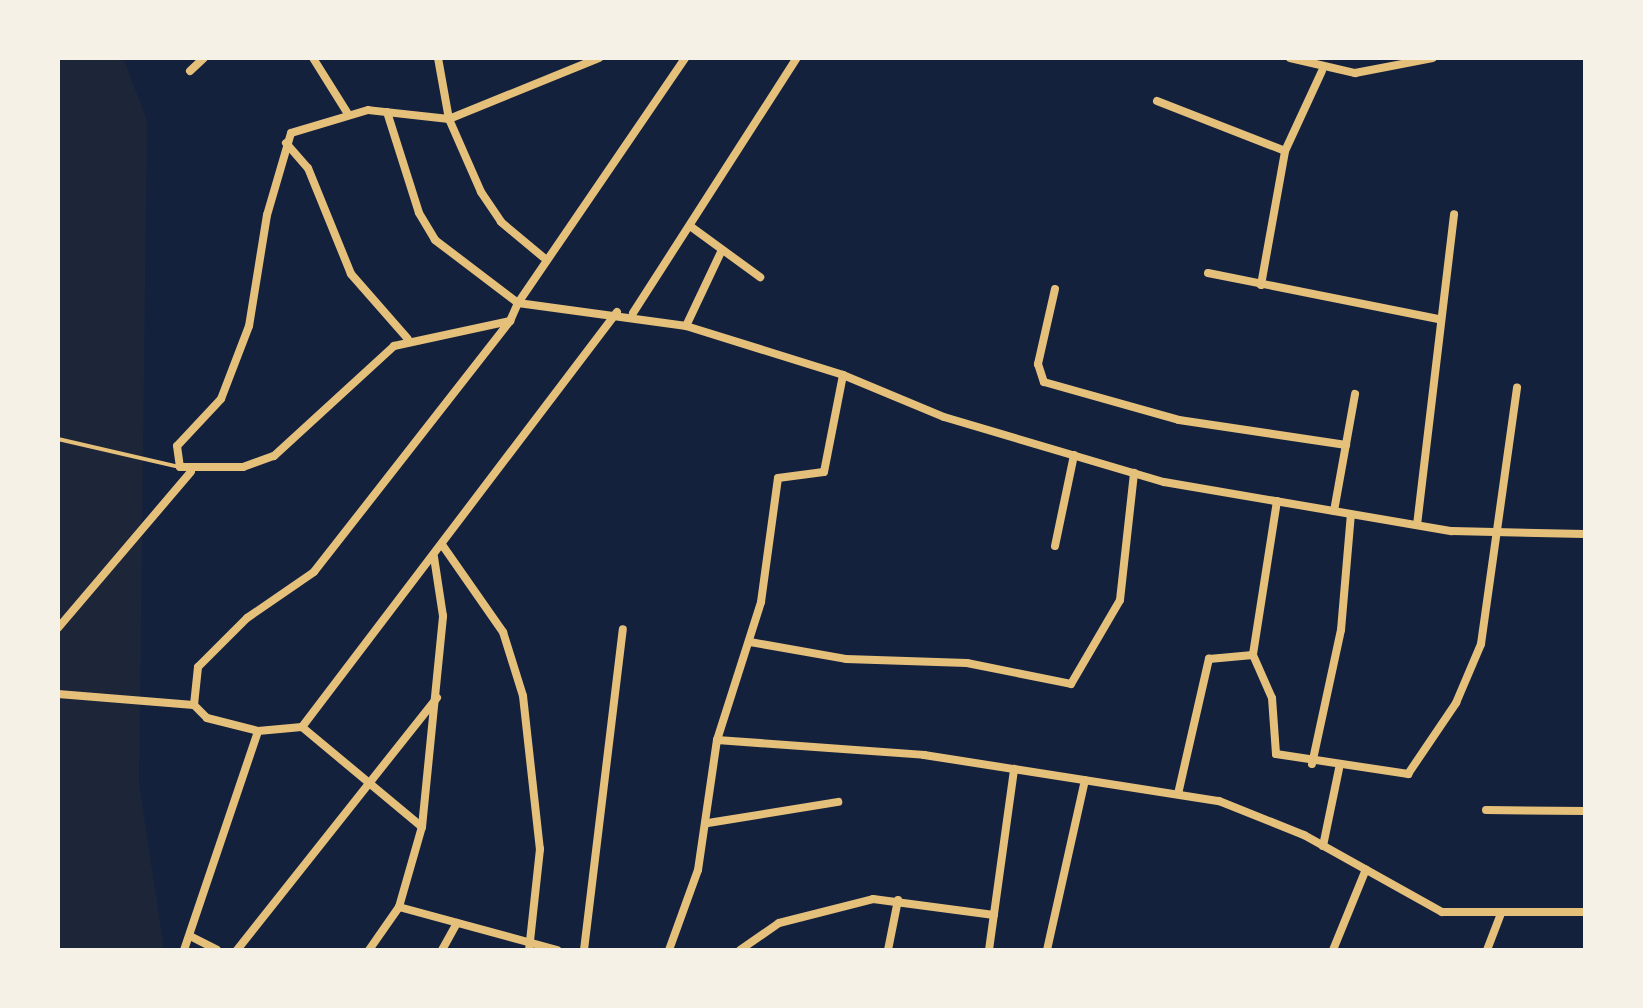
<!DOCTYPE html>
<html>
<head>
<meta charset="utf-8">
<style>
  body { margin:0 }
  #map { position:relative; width:1643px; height:1008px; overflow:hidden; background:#14213d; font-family:Arial,sans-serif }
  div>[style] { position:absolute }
  .green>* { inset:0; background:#1d2539 }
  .service>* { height:4px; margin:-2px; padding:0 2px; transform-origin:2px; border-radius:2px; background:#e5c07b }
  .minor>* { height:8px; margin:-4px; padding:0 4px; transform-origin:4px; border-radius:4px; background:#e5c07b }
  span { translate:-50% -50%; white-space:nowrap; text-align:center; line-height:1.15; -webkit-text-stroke:6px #f6f1e7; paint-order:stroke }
  .frame { position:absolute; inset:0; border:60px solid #f6f1e7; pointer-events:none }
</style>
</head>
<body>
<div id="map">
  <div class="green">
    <i style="clip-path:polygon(58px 58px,123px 58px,147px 120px,139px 784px,164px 950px,58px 950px)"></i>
  </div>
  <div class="service">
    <i style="left:58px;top:439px;width:124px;rotate:13deg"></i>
  </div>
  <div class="minor">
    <i style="left:313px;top:58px;width:66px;rotate:58deg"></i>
    <i style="left:438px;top:58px;width:62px;rotate:79.8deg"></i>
    <i style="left:449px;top:119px;width:80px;rotate:66.3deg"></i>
    <i style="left:481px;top:192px;width:36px;rotate:56deg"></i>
    <i style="left:501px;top:222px;width:55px;rotate:39.8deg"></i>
    <i style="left:599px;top:58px;width:162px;rotate:157.9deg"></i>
    <i style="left:449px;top:119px;width:81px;rotate:-173.7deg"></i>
    <i style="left:368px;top:110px;width:80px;rotate:163.4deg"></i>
    <i style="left:291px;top:133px;width:85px;rotate:106.3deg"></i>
    <i style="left:267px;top:215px;width:112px;rotate:99.2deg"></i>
    <i style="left:249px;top:326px;width:78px;rotate:111deg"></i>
    <i style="left:221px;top:399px;width:64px;rotate:133.1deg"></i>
    <i style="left:177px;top:446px;width:21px;rotate:82deg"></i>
    <i style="left:180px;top:467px;width:63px"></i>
    <i style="left:243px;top:467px;width:33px;rotate:-20deg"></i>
    <i style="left:274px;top:456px;width:163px;rotate:-42.5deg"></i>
    <i style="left:394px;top:346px;width:119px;rotate:-12.2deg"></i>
    <i style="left:510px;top:321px;width:20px;rotate:-66deg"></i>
    <i style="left:518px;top:303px;width:170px;rotate:7.8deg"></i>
    <i style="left:686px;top:326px;width:164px;rotate:17.3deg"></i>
    <i style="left:843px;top:375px;width:109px;rotate:22.6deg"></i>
    <i style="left:944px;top:417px;width:229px;rotate:16.5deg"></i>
    <i style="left:1164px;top:482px;width:292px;rotate:9.7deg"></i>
    <i style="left:1452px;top:531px;width:133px;rotate:1.3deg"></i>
    <i style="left:1290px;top:58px;width:67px;rotate:13deg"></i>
    <i style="left:1355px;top:73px;width:79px;rotate:-10.9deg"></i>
    <i style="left:190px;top:71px;width:19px;rotate:-43deg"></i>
    <i style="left:1157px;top:101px;width:137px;rotate:21.3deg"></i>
    <i style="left:387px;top:112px;width:106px;rotate:72.4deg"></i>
    <i style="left:419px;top:213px;width:31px;rotate:59deg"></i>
    <i style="left:435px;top:240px;width:104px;rotate:37.2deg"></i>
    <i style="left:518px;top:303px;width:297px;rotate:-55.7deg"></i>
    <i style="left:286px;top:143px;width:33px;rotate:49deg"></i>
    <i style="left:308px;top:168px;width:114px;rotate:67.9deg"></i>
    <i style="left:351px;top:274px;width:86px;rotate:48.8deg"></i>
    <i style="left:690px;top:226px;width:87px;rotate:36.1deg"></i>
    <i style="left:1208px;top:273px;width:236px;rotate:11.3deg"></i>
    <i style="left:1261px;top:285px;width:136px;rotate:-79.8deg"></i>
    <i style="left:1285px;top:151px;width:88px;rotate:-65.2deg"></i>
    <i style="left:1055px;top:289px;width:77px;rotate:102.8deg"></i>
    <i style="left:1038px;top:364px;width:19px;rotate:72deg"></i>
    <i style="left:1044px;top:382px;width:140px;rotate:15.7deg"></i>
    <i style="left:1179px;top:420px;width:169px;rotate:8.5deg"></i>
    <i style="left:633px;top:313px;width:303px;rotate:-57.3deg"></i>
    <i style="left:510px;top:321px;width:318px;rotate:128deg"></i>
    <i style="left:314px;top:572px;width:81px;rotate:145.5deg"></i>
    <i style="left:247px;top:618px;width:69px;rotate:135deg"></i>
    <i style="left:198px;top:667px;width:38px;rotate:96deg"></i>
    <i style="left:194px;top:705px;width:18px;rotate:45deg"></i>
    <i style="left:207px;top:718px;width:53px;rotate:14.3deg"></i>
    <i style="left:258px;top:731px;width:44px;rotate:-5.2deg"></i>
    <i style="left:302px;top:727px;width:521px;rotate:-52.8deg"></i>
    <i style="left:686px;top:326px;width:84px;rotate:-64.7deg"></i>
    <i style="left:1277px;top:501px;width:156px;rotate:98.9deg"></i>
    <i style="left:1253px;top:655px;width:47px;rotate:66.2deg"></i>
    <i style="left:1272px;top:698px;width:56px;rotate:85.9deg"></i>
    <i style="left:1276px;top:754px;width:134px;rotate:8.6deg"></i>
    <i style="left:1408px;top:774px;width:86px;rotate:-55.9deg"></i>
    <i style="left:1456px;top:703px;width:64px;rotate:-67deg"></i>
    <i style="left:1481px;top:644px;width:259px;rotate:-82deg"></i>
    <i style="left:1334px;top:511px;width:119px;rotate:-79.8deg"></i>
    <i style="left:1417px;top:525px;width:313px;rotate:-83.2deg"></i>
    <i style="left:443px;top:546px;width:105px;rotate:55.1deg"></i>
    <i style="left:503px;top:632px;width:67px;rotate:72.6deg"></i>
    <i style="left:523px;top:696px;width:154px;rotate:83.7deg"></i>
    <i style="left:540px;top:849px;width:102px;rotate:96.2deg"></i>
    <i style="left:1055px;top:546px;width:93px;rotate:-78.2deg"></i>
    <i style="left:58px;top:628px;width:205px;rotate:-49.6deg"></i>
    <i style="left:750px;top:642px;width:97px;rotate:10deg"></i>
    <i style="left:846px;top:659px;width:121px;rotate:1.9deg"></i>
    <i style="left:967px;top:663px;width:106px;rotate:11.4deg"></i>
    <i style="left:1071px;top:684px;width:97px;rotate:-59.7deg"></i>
    <i style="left:1120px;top:600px;width:128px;rotate:-83.7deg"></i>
    <i style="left:58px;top:694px;width:136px;rotate:4.6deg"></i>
    <i style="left:302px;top:727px;width:156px;rotate:39.8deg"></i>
    <i style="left:717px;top:740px;width:145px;rotate:-72.3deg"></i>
    <i style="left:761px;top:602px;width:125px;rotate:-82.2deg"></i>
    <i style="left:778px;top:478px;width:46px;rotate:-7.4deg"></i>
    <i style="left:824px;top:472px;width:99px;rotate:-78.9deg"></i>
    <i style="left:1312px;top:764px;width:137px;rotate:-77.8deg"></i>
    <i style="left:1341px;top:630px;width:116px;rotate:-85.1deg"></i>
    <i style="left:1178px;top:794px;width:139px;rotate:-77.1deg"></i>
    <i style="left:1209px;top:659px;width:44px;rotate:-5.2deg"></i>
    <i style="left:1486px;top:810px;width:99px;rotate:0.6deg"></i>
    <i style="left:708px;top:823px;width:132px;rotate:-9.2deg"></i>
    <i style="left:1323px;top:846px;width:79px;rotate:-78.3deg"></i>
    <i style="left:399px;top:907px;width:164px;rotate:15.2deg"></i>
    <i style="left:190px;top:936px;width:30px;rotate:27deg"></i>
    <i style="left:184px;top:950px;width:231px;rotate:-71.3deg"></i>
    <i style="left:237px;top:950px;width:322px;rotate:-51.6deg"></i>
    <i style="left:369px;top:950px;width:52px;rotate:-55.1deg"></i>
    <i style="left:399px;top:907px;width:83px;rotate:-74deg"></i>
    <i style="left:422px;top:827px;width:212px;rotate:-84.3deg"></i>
    <i style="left:443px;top:616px;width:60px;rotate:-98.7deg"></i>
    <i style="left:442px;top:950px;width:31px;rotate:-61deg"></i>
    <i style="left:584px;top:950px;width:323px;rotate:-83.1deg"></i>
    <i style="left:669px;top:950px;width:85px;rotate:-70.1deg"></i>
    <i style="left:698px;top:870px;width:131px;rotate:-81.7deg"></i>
    <i style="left:717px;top:740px;width:208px;rotate:4.1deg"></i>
    <i style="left:924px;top:755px;width:299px;rotate:8.9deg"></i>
    <i style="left:1219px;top:801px;width:92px;rotate:21.8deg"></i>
    <i style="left:1304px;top:835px;width:158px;rotate:29.2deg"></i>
    <i style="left:1442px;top:912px;width:143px"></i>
    <i style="left:740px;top:950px;width:47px;rotate:-34.7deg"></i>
    <i style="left:779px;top:923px;width:97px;rotate:-14.3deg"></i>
    <i style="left:873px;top:899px;width:122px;rotate:7.5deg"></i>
    <i style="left:888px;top:950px;width:51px;rotate:-78.7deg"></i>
    <i style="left:989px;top:950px;width:183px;rotate:-82.1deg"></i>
    <i style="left:1047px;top:950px;width:174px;rotate:-77.4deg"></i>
    <i style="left:1333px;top:950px;width:87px;rotate:-67.8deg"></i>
    <i style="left:1487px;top:950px;width:40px;rotate:-69deg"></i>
  </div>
  <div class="frame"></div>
</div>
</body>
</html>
